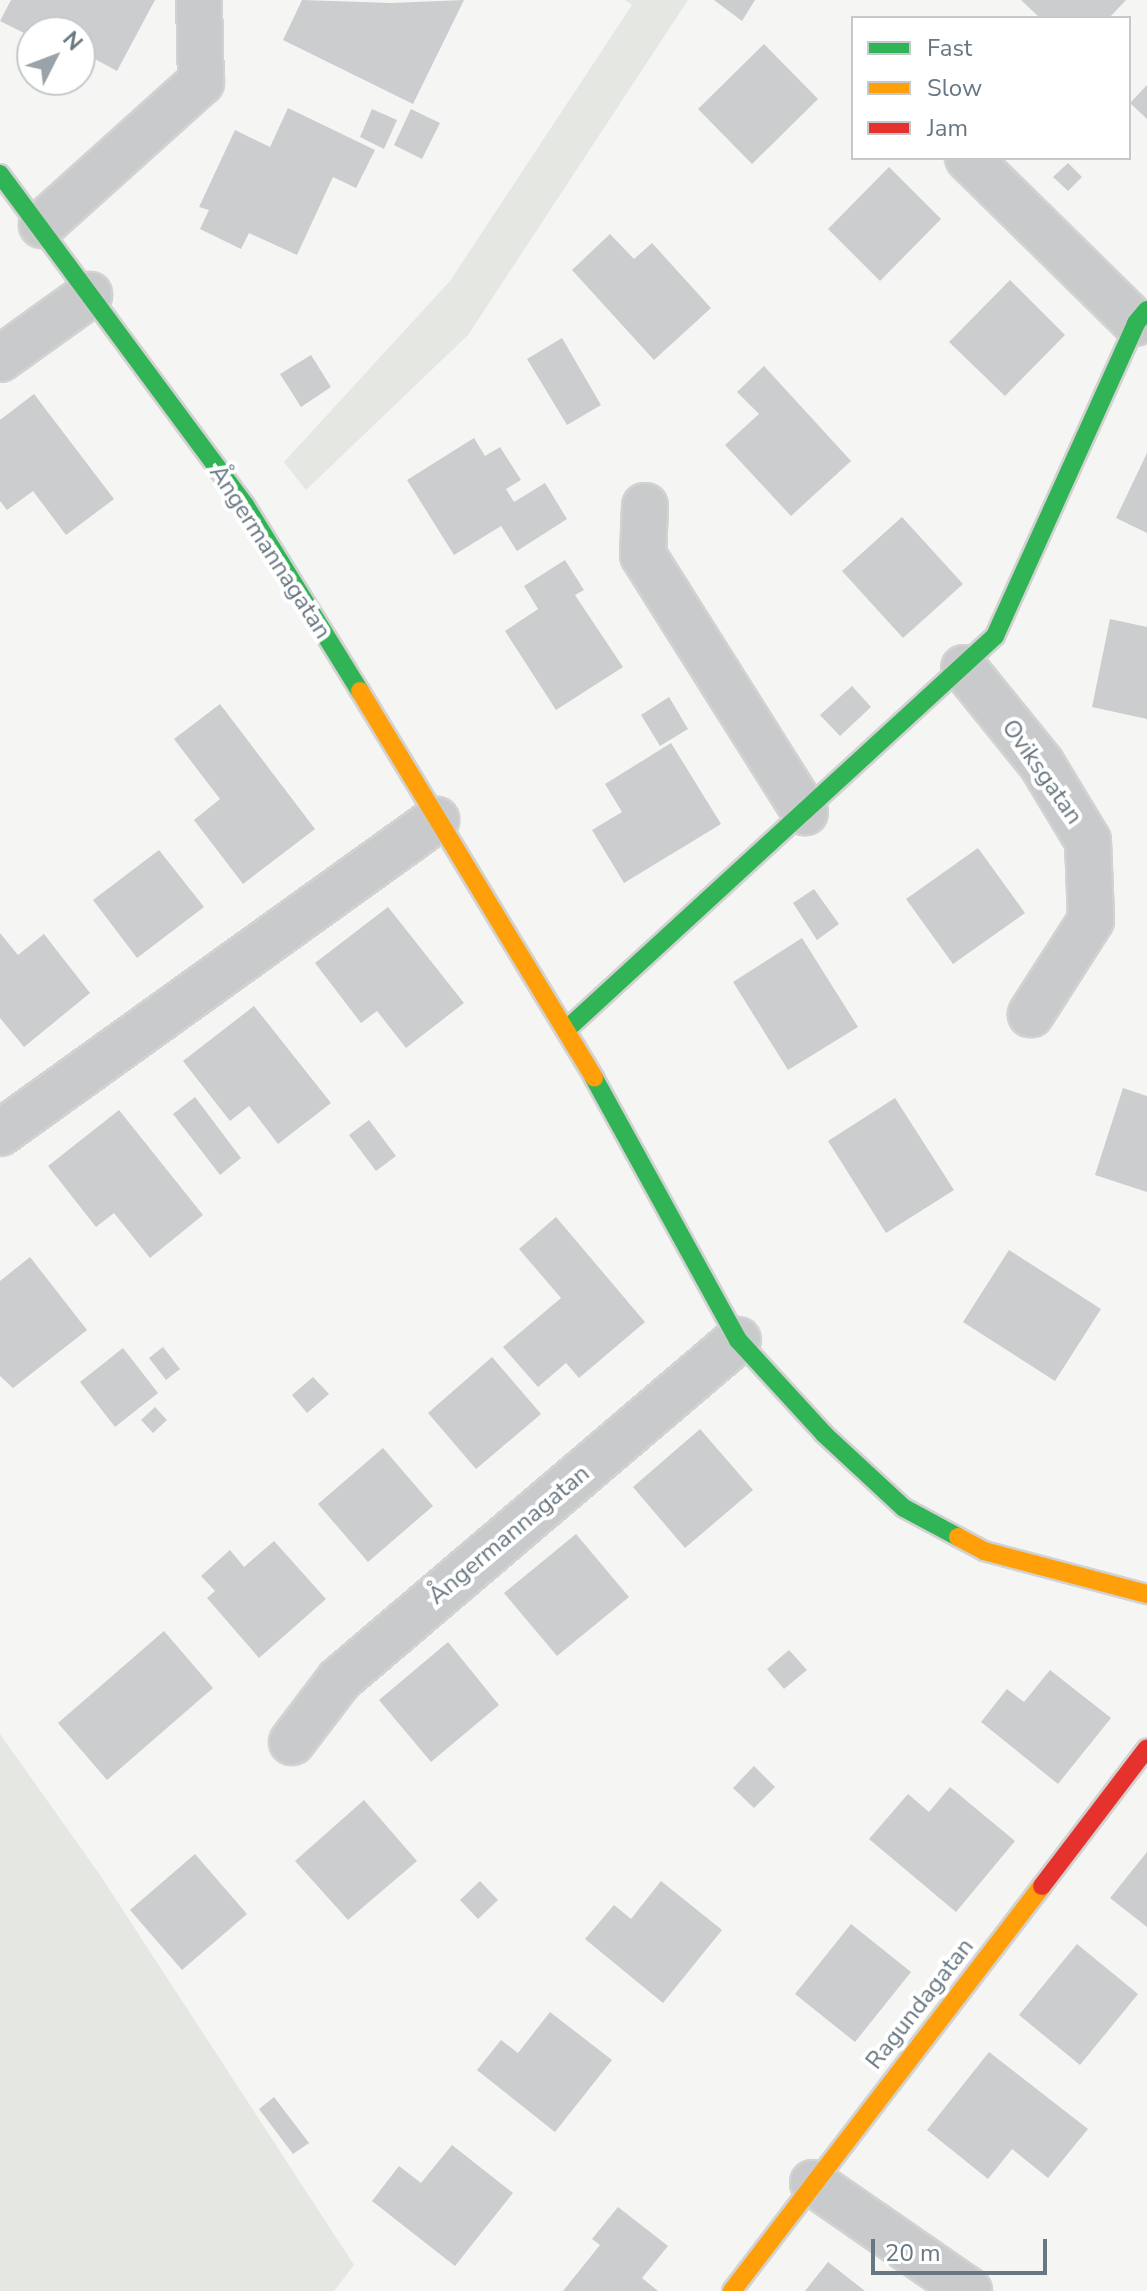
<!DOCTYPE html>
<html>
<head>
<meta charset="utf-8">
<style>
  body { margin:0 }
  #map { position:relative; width:1147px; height:2291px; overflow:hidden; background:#f5f5f4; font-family:"Nunito Sans",sans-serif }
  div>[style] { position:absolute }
  .green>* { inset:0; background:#e5e7e2 }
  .building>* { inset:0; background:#cccdce }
  .roads { filter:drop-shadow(2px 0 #d2d2d2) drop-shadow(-2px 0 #d2d2d2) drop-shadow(0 2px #d2d2d2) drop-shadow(0 -2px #d2d2d2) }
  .street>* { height:44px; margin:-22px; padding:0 22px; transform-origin:22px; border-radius:22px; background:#c9cacb }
  .fast>* { height:18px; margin:-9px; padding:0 9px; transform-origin:9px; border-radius:9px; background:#30b455 }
  .slow>* { height:18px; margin:-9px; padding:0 9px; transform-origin:9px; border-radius:9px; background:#ff9f0a }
  .jam>* { height:18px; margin:-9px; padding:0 9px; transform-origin:9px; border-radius:9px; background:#e5322d }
  span { translate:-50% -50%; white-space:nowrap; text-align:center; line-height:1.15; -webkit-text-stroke:8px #fff; paint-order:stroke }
  .street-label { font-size:24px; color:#687781 }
  .legend { position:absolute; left:851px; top:16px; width:280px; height:144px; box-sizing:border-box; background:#fff; border:2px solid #c3c9cd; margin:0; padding:10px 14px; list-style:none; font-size:24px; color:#687781 }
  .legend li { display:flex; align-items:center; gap:16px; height:40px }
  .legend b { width:40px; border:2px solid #c3c9cd }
  .north { position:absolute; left:16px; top:16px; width:80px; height:80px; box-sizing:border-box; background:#fff; border:2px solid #c3c9cd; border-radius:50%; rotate:48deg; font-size:22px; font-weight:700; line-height:32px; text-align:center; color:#687781 }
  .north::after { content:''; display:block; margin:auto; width:28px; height:36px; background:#99a3a9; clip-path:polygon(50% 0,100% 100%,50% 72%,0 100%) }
  .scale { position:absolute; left:871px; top:2239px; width:176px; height:36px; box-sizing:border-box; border:4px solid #687781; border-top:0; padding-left:10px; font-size:24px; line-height:28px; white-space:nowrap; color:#687781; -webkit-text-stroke:6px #fff; paint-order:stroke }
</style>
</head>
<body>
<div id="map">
  <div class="green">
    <i style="clip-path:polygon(625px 0,688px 0,468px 335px,306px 490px,284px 462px,450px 281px,632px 5px)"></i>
    <i style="clip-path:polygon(0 1734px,100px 1875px,354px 2265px,334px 2291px,0 2291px)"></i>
  </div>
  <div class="building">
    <i style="clip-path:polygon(11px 0,155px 0,117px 71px,80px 51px,80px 32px,32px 32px,32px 37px,0 21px)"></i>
    <i style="clip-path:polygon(302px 0,391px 3px,464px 0,413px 104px,283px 40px)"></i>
    <i style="clip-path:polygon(714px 0,755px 0,742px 21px)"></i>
    <i style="clip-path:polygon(1021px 0,1126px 0,1109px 18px,1040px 18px)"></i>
    <i style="clip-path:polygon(764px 44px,818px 99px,752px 164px,698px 109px)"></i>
    <i style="clip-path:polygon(1147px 85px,1147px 119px,1130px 103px)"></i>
    <i style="clip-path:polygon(288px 108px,375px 150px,356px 188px,333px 177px,297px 255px,249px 233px,241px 249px,200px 229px,209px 210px,199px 207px,235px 130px,270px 147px)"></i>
    <i style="clip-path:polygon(372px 109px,397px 120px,384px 149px,360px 137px)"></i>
    <i style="clip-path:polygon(411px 109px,440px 123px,422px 159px,394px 145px)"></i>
    <i style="clip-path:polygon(1068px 163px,1082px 177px,1068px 191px,1053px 177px)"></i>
    <i style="clip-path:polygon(889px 167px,941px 219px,880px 281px,828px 229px)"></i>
    <i style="clip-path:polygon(610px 234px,634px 259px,652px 243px,711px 308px,654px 360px,572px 270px)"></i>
    <i style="clip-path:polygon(1010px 280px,1065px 335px,1005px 396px,949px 342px)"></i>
    <i style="clip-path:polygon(562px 338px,601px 405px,567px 425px,527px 359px)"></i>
    <i style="clip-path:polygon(311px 355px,331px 387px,301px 407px,280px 374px)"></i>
    <i style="clip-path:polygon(764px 366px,851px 461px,791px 516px,725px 445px,759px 414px,737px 392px)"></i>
    <i style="clip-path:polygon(34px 394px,114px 499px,66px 535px,33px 491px,7px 510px,0 501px,0 420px)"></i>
    <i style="clip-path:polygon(474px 438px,485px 456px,500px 447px,521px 480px,506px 489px,514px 502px,545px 483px,567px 519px,517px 551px,501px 526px,454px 555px,407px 480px)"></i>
    <i style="clip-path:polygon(1147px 453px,1147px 533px,1116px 518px)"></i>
    <i style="clip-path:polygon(902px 517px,963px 584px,903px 638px,842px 571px)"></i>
    <i style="clip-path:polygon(565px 560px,584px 590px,575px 595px,623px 667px,556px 710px,505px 631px,538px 609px,524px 586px)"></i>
    <i style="clip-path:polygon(1110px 619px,1147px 627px,1147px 719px,1092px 707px)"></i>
    <i style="clip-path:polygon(852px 686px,871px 707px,840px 736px,820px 715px)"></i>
    <i style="clip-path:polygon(669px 697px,688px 729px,660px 746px,641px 715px)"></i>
    <i style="clip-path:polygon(220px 704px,315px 829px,243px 884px,194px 820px,220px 799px,174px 739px)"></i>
    <i style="clip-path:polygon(671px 743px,721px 824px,624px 883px,592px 830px,622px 812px,605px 784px)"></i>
    <i style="clip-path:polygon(978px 848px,1025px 913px,953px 964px,906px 899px)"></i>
    <i style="clip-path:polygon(159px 850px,204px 907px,137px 958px,93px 900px)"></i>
    <i style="clip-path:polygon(814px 889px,839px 924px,817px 940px,793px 903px)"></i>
    <i style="clip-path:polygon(388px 907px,464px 1003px,406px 1048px,377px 1011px,361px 1023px,315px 963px)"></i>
    <i style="clip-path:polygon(0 933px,18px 955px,44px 934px,90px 993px,24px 1047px,0 1018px)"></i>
    <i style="clip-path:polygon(802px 938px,858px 1027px,788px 1070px,733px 982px)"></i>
    <i style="clip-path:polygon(254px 1006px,331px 1103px,278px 1144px,249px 1106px,230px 1121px,183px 1061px)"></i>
    <i style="clip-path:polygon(1123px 1088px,1147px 1096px,1147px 1192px,1095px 1175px)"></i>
    <i style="clip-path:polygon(195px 1097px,241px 1158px,220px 1175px,173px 1114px)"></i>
    <i style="clip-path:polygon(895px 1098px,954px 1190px,886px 1233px,828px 1141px)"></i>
    <i style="clip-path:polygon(119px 1110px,203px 1215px,150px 1258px,114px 1213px,96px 1227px,48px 1166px)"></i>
    <i style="clip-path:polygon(369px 1120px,396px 1156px,376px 1171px,349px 1135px)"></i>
    <i style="clip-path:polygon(556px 1217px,645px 1322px,579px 1378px,566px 1363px,538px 1387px,503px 1347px,561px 1298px,519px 1249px)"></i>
    <i style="clip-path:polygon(1009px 1250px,1101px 1309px,1055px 1381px,963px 1322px)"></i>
    <i style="clip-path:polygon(30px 1257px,87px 1330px,13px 1388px,0 1376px,0 1281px)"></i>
    <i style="clip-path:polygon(163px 1347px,180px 1369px,166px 1380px,149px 1358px)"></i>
    <i style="clip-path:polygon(123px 1348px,158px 1393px,115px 1427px,80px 1382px)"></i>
    <i style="clip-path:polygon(492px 1357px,541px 1414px,476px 1469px,428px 1413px)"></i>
    <i style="clip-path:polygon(313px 1377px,329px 1394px,307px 1413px,292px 1395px)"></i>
    <i style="clip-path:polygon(155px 1407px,167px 1420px,153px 1433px,141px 1420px)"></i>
    <i style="clip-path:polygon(700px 1429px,753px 1490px,685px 1548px,633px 1487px)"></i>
    <i style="clip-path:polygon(383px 1448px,433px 1506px,368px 1562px,318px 1504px)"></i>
    <i style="clip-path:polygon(576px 1534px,629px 1597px,557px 1656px,504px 1593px)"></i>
    <i style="clip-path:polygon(274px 1541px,326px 1599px,259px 1658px,207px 1598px,215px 1591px,201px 1576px,230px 1550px,244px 1567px)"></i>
    <i style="clip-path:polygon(164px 1631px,213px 1688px,107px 1780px,58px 1723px)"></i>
    <i style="clip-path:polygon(448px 1642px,499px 1705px,431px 1762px,379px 1700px)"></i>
    <i style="clip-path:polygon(789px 1650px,807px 1670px,784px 1689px,767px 1669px)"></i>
    <i style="clip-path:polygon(1050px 1670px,1111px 1718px,1058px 1784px,981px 1722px,1007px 1689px,1024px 1702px)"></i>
    <i style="clip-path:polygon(754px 1766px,775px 1787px,754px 1808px,733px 1788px)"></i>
    <i style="clip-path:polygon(950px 1787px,1015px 1841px,956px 1912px,869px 1839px,908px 1794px,929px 1812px)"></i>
    <i style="clip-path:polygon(364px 1800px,417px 1861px,348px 1920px,295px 1861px)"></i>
    <i style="clip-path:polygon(1147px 1852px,1147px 1927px,1110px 1898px)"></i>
    <i style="clip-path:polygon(195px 1854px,247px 1914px,182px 1970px,130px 1910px)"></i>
    <i style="clip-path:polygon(480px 1881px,498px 1900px,478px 1919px,460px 1900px)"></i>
    <i style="clip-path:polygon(661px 1881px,722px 1930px,663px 2003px,585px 1939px,614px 1905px,631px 1919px)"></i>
    <i style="clip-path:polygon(851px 1924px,911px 1972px,855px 2042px,795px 1994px)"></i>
    <i style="clip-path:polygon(1077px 1944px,1138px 1994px,1080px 2065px,1019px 2015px)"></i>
    <i style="clip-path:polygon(550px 2012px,612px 2060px,555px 2132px,477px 2070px,501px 2040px,518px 2053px)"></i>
    <i style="clip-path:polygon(989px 2052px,1088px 2129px,1048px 2178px,1012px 2149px,988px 2179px,927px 2130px)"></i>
    <i style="clip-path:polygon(274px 2097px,309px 2143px,293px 2154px,259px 2109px)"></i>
    <i style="clip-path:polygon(452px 2145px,513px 2193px,455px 2266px,372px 2201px,399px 2166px,421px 2183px)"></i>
    <i style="clip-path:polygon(618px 2207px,668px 2246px,642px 2278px,658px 2291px,563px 2291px,600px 2245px,592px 2239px)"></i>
    <i style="clip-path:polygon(828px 2262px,865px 2291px,805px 2291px)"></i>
  </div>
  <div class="roads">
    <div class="street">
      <i style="left:968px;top:158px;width:235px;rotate:44.5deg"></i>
      <i style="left:42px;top:225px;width:214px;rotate:-42deg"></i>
      <i style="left:201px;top:82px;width:82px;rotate:-91.4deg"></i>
      <i style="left:0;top:359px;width:110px;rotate:-35.7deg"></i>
      <i style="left:645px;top:506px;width:49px;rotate:92.3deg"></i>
      <i style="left:643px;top:555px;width:304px;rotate:57.8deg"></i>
      <i style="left:964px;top:668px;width:122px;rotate:51deg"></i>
      <i style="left:1041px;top:763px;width:91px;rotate:58.9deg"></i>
      <i style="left:1088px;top:841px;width:79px;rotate:87.8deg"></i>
      <i style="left:1091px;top:920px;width:112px;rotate:122.6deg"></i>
      <i style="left:0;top:1133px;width:537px;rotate:-35.67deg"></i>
      <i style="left:292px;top:1742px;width:78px;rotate:-52.8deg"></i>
      <i style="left:339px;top:1680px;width:524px;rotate:-40.44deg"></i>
      <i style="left:813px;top:2183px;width:190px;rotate:34.7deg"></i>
    </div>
    <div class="fast">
      <i style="left:0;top:174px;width:412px;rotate:53.5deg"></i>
      <i style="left:245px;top:505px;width:219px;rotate:58.3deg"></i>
      <i style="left:567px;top:1029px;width:581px;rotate:-42.56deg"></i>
      <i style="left:995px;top:636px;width:343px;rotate:-65.7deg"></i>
      <i style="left:1136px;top:323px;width:17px;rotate:-50deg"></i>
      <i style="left:594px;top:1078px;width:299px;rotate:61.2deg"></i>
      <i style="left:738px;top:1340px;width:127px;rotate:47.5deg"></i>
      <i style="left:824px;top:1434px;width:109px;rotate:42.8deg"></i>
      <i style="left:904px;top:1508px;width:61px;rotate:28.2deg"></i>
    </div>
    <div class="slow">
      <i style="left:360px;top:691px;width:452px;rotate:58.8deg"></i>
      <i style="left:958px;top:1537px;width:30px;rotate:28deg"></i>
      <i style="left:984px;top:1551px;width:169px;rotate:14.8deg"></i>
      <i style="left:732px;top:2291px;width:510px;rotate:-52.57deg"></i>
    </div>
    <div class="jam">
      <i style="left:1042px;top:1886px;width:173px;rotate:-52.7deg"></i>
    </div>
  </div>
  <div class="street-label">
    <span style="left:270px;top:552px;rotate:57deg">Ångermannagatan</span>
    <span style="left:1042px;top:772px;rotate:55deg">Oviksgatan</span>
    <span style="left:509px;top:1535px;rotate:-40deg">Ångermannagatan</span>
    <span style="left:920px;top:2004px;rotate:-52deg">Ragundagatan</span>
  </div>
  <ul class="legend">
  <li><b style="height:10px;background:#30b455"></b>Fast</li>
  <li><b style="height:10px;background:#ff9f0a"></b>Slow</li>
  <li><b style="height:10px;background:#e5322d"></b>Jam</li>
  </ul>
  <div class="north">N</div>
  <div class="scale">20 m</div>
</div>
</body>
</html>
